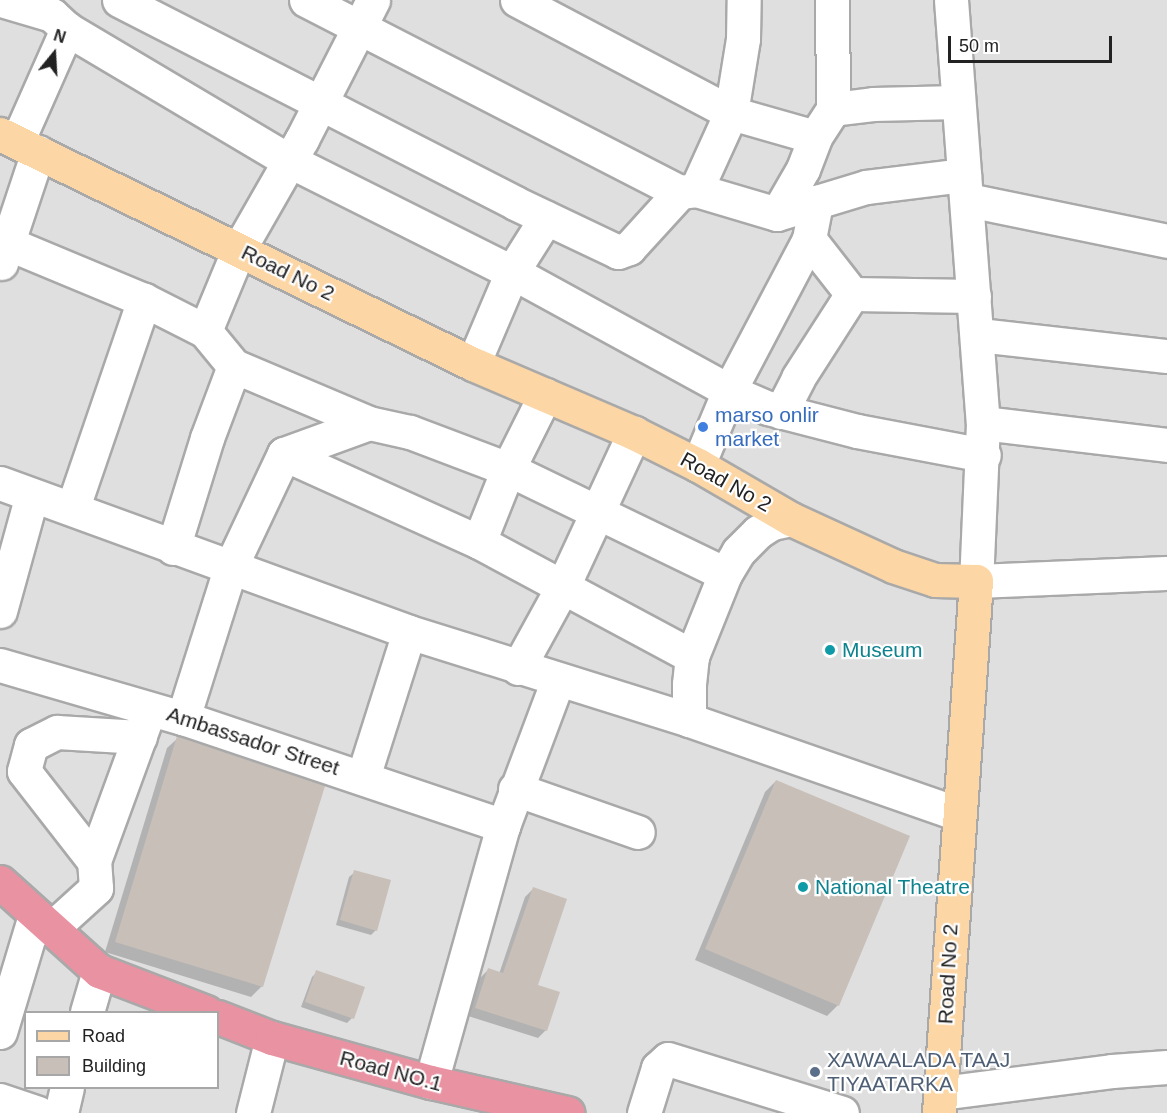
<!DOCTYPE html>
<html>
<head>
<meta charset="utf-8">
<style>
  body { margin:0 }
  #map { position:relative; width:1167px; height:1113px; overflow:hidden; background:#f2efe9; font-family:Helvetica,sans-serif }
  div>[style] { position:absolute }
  .residential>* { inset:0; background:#e0dfdf }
  .shadow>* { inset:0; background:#0003 }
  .building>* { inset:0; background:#c7bfb8 }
  .roads { filter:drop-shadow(2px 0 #a9a9a9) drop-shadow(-2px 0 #a9a9a9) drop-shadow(0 2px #a9a9a9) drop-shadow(0 -2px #a9a9a9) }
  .minor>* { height:33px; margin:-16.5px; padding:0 16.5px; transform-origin:16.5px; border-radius:16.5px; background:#fff }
  .major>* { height:33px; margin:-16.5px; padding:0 16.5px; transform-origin:16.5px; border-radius:16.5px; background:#fcd6a4 }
  .highway>* { height:33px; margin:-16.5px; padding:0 16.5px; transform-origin:16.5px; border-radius:16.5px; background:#e892a2 }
  .dots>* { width:16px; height:16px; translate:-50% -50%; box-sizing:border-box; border:3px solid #fff; border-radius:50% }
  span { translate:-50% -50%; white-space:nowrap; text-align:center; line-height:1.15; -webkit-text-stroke:4.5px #fff; paint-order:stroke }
  .street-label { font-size:21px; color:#222 }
  .shop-label { font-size:21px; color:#366cbe }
  .left { translate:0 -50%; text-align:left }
  .culture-label { font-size:21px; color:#0d838f }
  .service-label { font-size:21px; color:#4e5e75 }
  .legend { position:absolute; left:24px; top:1011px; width:195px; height:78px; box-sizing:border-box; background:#fff; border:2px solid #a7a7a7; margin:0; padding:8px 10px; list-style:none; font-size:18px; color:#222 }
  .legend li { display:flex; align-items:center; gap:12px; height:30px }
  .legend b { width:30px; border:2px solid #a7a7a7 }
  .north { position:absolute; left:24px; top:24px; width:60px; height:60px; -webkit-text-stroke:4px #fff; paint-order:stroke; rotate:18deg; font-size:16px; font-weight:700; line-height:24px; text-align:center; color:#222 }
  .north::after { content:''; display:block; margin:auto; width:21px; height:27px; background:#222; clip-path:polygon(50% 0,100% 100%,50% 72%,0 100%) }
  .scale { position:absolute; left:948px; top:36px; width:164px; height:27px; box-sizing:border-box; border:3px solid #222; border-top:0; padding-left:8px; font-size:18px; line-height:21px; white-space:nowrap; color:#222; -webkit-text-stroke:4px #fff; paint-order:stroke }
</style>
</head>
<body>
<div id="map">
  <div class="residential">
    <i style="clip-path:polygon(evenodd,0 0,1167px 0,1167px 1113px,0 1113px,0 0,26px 1012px,218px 1012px,218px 1088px,26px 1088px,26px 1012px)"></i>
  </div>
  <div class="shadow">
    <i style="clip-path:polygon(178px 738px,262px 986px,251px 997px,105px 952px,167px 748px)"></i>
    <i style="clip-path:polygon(776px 781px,838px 1005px,827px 1016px,695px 960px,765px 792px)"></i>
    <i style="clip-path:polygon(355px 872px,376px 930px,371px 935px,336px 925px,349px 877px)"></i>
    <i style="clip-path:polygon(533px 889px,536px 986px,546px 1030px,538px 1038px,468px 1016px,480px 978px,488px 970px,499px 974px,525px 897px)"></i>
    <i style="clip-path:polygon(317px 972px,352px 1018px,347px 1023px,301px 1007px,312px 977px)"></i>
  </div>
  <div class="building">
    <i style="clip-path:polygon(177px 736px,325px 786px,263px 987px,115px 942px)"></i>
    <i style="clip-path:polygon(776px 780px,910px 836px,839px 1006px,705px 949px)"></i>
    <i style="clip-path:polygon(354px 870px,391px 880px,377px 931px,340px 920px)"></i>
    <i style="clip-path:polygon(533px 887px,567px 899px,538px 985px,560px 992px,547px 1031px,475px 1008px,488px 968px,503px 973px)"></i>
    <i style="clip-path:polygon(316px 970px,365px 987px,354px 1019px,305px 1002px)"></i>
  </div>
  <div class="roads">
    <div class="minor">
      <i style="left:1px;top:0;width:53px;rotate:16.4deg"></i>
      <i style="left:52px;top:15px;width:21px;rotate:43deg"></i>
      <i style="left:67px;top:29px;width:257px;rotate:30.7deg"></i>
      <i style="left:288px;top:160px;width:250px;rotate:26.6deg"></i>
      <i style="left:512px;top:272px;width:247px;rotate:28.7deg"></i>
      <i style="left:729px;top:391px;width:43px;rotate:23.6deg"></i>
      <i style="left:768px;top:408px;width:92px;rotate:14.5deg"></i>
      <i style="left:857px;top:431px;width:129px;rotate:10.7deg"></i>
      <i style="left:119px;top:0;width:445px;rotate:27.1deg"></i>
      <i style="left:515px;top:203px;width:114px;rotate:25.4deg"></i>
      <i style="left:618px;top:252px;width:12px;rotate:-20deg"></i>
      <i style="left:629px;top:248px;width:76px;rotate:-47.7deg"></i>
      <i style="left:306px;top:0;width:420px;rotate:27.2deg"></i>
      <i style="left:680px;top:192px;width:16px;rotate:-7deg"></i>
      <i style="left:696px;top:190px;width:84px;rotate:16.5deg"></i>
      <i style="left:777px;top:214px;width:93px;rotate:-16.9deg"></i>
      <i style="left:866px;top:187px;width:99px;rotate:-7deg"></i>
      <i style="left:517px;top:0;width:242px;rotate:27.8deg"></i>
      <i style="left:731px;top:113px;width:87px;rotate:15.9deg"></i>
      <i style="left:951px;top:0;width:424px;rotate:85.7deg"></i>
      <i style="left:983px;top:423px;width:158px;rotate:92.5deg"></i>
      <i style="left:976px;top:581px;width:191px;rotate:-2.4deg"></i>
      <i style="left:833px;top:109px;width:40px;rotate:-7.1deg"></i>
      <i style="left:873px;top:104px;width:85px;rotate:-1.3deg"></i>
      <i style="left:17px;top:142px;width:124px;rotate:-66.1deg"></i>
      <i style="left:696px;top:190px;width:85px;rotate:-65.6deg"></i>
      <i style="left:731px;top:113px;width:75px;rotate:-80.8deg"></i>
      <i style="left:743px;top:39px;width:39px;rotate:-89deg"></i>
      <i style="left:968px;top:200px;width:203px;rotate:11.6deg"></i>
      <i style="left:777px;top:214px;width:52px;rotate:-60deg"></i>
      <i style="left:803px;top:169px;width:34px;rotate:-69deg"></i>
      <i style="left:815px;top:137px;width:33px;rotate:-57deg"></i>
      <i style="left:833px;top:109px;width:109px;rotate:-90.5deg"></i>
      <i style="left:809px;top:239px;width:70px;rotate:52deg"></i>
      <i style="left:7px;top:243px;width:148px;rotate:22.6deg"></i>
      <i style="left:144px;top:300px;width:68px;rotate:26.9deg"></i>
      <i style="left:205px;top:331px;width:45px;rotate:50.4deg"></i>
      <i style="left:234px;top:366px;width:147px;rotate:22.9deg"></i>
      <i style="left:369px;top:423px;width:42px;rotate:12.4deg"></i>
      <i style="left:410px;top:432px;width:105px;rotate:20.7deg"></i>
      <i style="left:508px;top:469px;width:241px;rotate:25.8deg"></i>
      <i style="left:1px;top:263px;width:117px;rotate:-71.6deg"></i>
      <i style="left:852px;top:294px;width:122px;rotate:0.9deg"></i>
      <i style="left:205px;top:331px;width:89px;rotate:-67.5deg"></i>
      <i style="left:239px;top:249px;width:127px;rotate:-60.2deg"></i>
      <i style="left:302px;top:139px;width:156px;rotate:-62.9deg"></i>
      <i style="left:979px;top:335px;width:189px;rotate:6.4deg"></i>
      <i style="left:473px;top:364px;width:100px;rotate:-67deg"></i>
      <i style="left:512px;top:272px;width:64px;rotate:-57.8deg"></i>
      <i style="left:781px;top:412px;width:38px;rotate:-63deg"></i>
      <i style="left:798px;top:378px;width:100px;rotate:-57.3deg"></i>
      <i style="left:983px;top:423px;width:185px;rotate:6.8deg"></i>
      <i style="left:284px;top:454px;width:214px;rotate:24.3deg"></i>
      <i style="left:479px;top:542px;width:242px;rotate:28.2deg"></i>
      <i style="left:698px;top:465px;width:80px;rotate:-67.3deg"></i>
      <i style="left:729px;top:391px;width:172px;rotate:-62.2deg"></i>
      <i style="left:809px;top:239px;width:38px;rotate:-79deg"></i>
      <i style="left:0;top:483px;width:435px;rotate:20deg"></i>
      <i style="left:409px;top:632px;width:294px;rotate:17.4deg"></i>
      <i style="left:689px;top:720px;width:286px;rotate:19.2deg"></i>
      <i style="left:73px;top:507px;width:219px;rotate:-71.1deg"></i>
      <i style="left:479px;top:542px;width:79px;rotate:-68.3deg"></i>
      <i style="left:508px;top:469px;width:83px;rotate:-63.4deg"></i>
      <i style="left:173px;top:548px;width:115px;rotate:-72.8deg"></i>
      <i style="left:207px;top:438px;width:77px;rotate:-69.4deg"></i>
      <i style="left:0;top:611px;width:120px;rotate:-74.6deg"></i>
      <i style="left:0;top:665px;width:191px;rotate:16.2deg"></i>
      <i style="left:183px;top:718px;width:338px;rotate:18.6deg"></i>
      <i style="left:518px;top:668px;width:94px;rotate:-61.2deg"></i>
      <i style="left:563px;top:586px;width:169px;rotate:-65.1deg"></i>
      <i style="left:183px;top:718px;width:159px;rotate:-72.5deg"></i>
      <i style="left:231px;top:566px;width:124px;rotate:-64.7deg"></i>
      <i style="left:284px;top:454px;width:90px;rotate:-20deg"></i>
      <i style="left:689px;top:720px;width:36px;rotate:-90deg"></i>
      <i style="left:689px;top:684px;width:28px;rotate:-84deg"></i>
      <i style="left:692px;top:656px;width:88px;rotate:-68.1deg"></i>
      <i style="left:725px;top:574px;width:26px;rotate:-59deg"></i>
      <i style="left:738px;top:552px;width:28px;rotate:-45deg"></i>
      <i style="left:758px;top:532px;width:17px;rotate:-33deg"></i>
      <i style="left:772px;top:523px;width:19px;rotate:-12deg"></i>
      <i style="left:363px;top:777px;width:152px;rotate:-72.4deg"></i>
      <i style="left:515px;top:789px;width:130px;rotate:19.3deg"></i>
      <i style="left:94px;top:861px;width:114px;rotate:-127.9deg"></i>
      <i style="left:24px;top:771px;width:27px;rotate:-75deg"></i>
      <i style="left:31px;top:745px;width:29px;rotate:-27deg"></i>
      <i style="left:57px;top:732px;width:83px;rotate:3.4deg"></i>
      <i style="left:51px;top:929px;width:61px;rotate:-42.3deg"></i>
      <i style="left:96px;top:888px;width:27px;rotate:-94deg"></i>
      <i style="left:94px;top:861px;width:151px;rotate:-69.9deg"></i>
      <i style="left:87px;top:1012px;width:43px;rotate:-73.7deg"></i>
      <i style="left:0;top:1032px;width:122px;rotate:-73.3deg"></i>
      <i style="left:431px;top:1082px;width:266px;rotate:-74.3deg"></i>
      <i style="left:503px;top:826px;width:156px;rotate:-69.4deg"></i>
      <i style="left:941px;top:1093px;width:172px;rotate:-7.3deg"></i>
      <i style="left:1112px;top:1071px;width:55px;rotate:-4.2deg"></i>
      <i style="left:0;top:1100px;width:40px;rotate:18.9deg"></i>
      <i style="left:61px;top:1113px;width:26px;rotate:-77deg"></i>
      <i style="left:253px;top:1113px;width:77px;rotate:-75.8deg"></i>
      <i style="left:644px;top:1113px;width:47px;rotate:-72.7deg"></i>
      <i style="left:658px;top:1068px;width:13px;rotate:-42deg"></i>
      <i style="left:668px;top:1059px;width:182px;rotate:17.2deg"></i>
    </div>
    <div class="major">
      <i style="left:0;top:134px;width:526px;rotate:25.93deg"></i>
      <i style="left:473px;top:364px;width:175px;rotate:23.2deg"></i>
      <i style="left:634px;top:433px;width:72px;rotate:26.6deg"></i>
      <i style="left:698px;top:465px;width:108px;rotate:30.1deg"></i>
      <i style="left:791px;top:519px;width:112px;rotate:24.7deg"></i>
      <i style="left:893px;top:566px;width:44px;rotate:18.4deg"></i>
      <i style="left:935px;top:580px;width:41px;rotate:1.4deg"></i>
      <i style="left:976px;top:581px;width:533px;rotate:93.98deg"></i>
    </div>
    <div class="highway">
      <i style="left:0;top:882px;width:133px;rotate:42deg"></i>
      <i style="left:99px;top:971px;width:115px;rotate:21deg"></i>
      <i style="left:218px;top:1017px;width:58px;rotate:21.3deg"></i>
      <i style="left:272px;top:1038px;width:165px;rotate:15.5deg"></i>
      <i style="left:431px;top:1082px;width:140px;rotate:12.8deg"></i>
    </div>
  </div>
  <div class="dots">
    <i style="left:703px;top:427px;background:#3f7fe0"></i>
    <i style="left:830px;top:650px;background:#0f9aa8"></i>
    <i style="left:803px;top:887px;background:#0f9aa8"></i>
    <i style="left:815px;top:1072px;background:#5c6f8a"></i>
  </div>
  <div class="street-label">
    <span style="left:288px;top:273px;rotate:26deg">Road No 2</span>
    <span style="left:726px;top:482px;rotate:29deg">Road No 2</span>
    <span style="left:253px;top:741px;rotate:18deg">Ambassador Street</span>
    <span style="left:948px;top:974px;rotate:-87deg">Road No 2</span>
    <span style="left:391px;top:1071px;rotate:15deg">Road NO.1</span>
  </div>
  <div class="shop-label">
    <span class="left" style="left:715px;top:427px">marso onlir<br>market</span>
  </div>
  <div class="culture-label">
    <span class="left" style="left:842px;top:650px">Museum</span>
    <span class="left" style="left:815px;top:887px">National Theatre</span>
  </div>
  <div class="service-label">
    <span class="left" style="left:827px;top:1072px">XAWAALADA TAAJ<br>TIYAATARKA</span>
  </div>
  <ul class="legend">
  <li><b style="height:8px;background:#fcd6a4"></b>Road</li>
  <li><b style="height:16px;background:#c7bfb8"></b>Building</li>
  </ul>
  <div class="north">N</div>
  <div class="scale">50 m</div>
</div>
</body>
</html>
